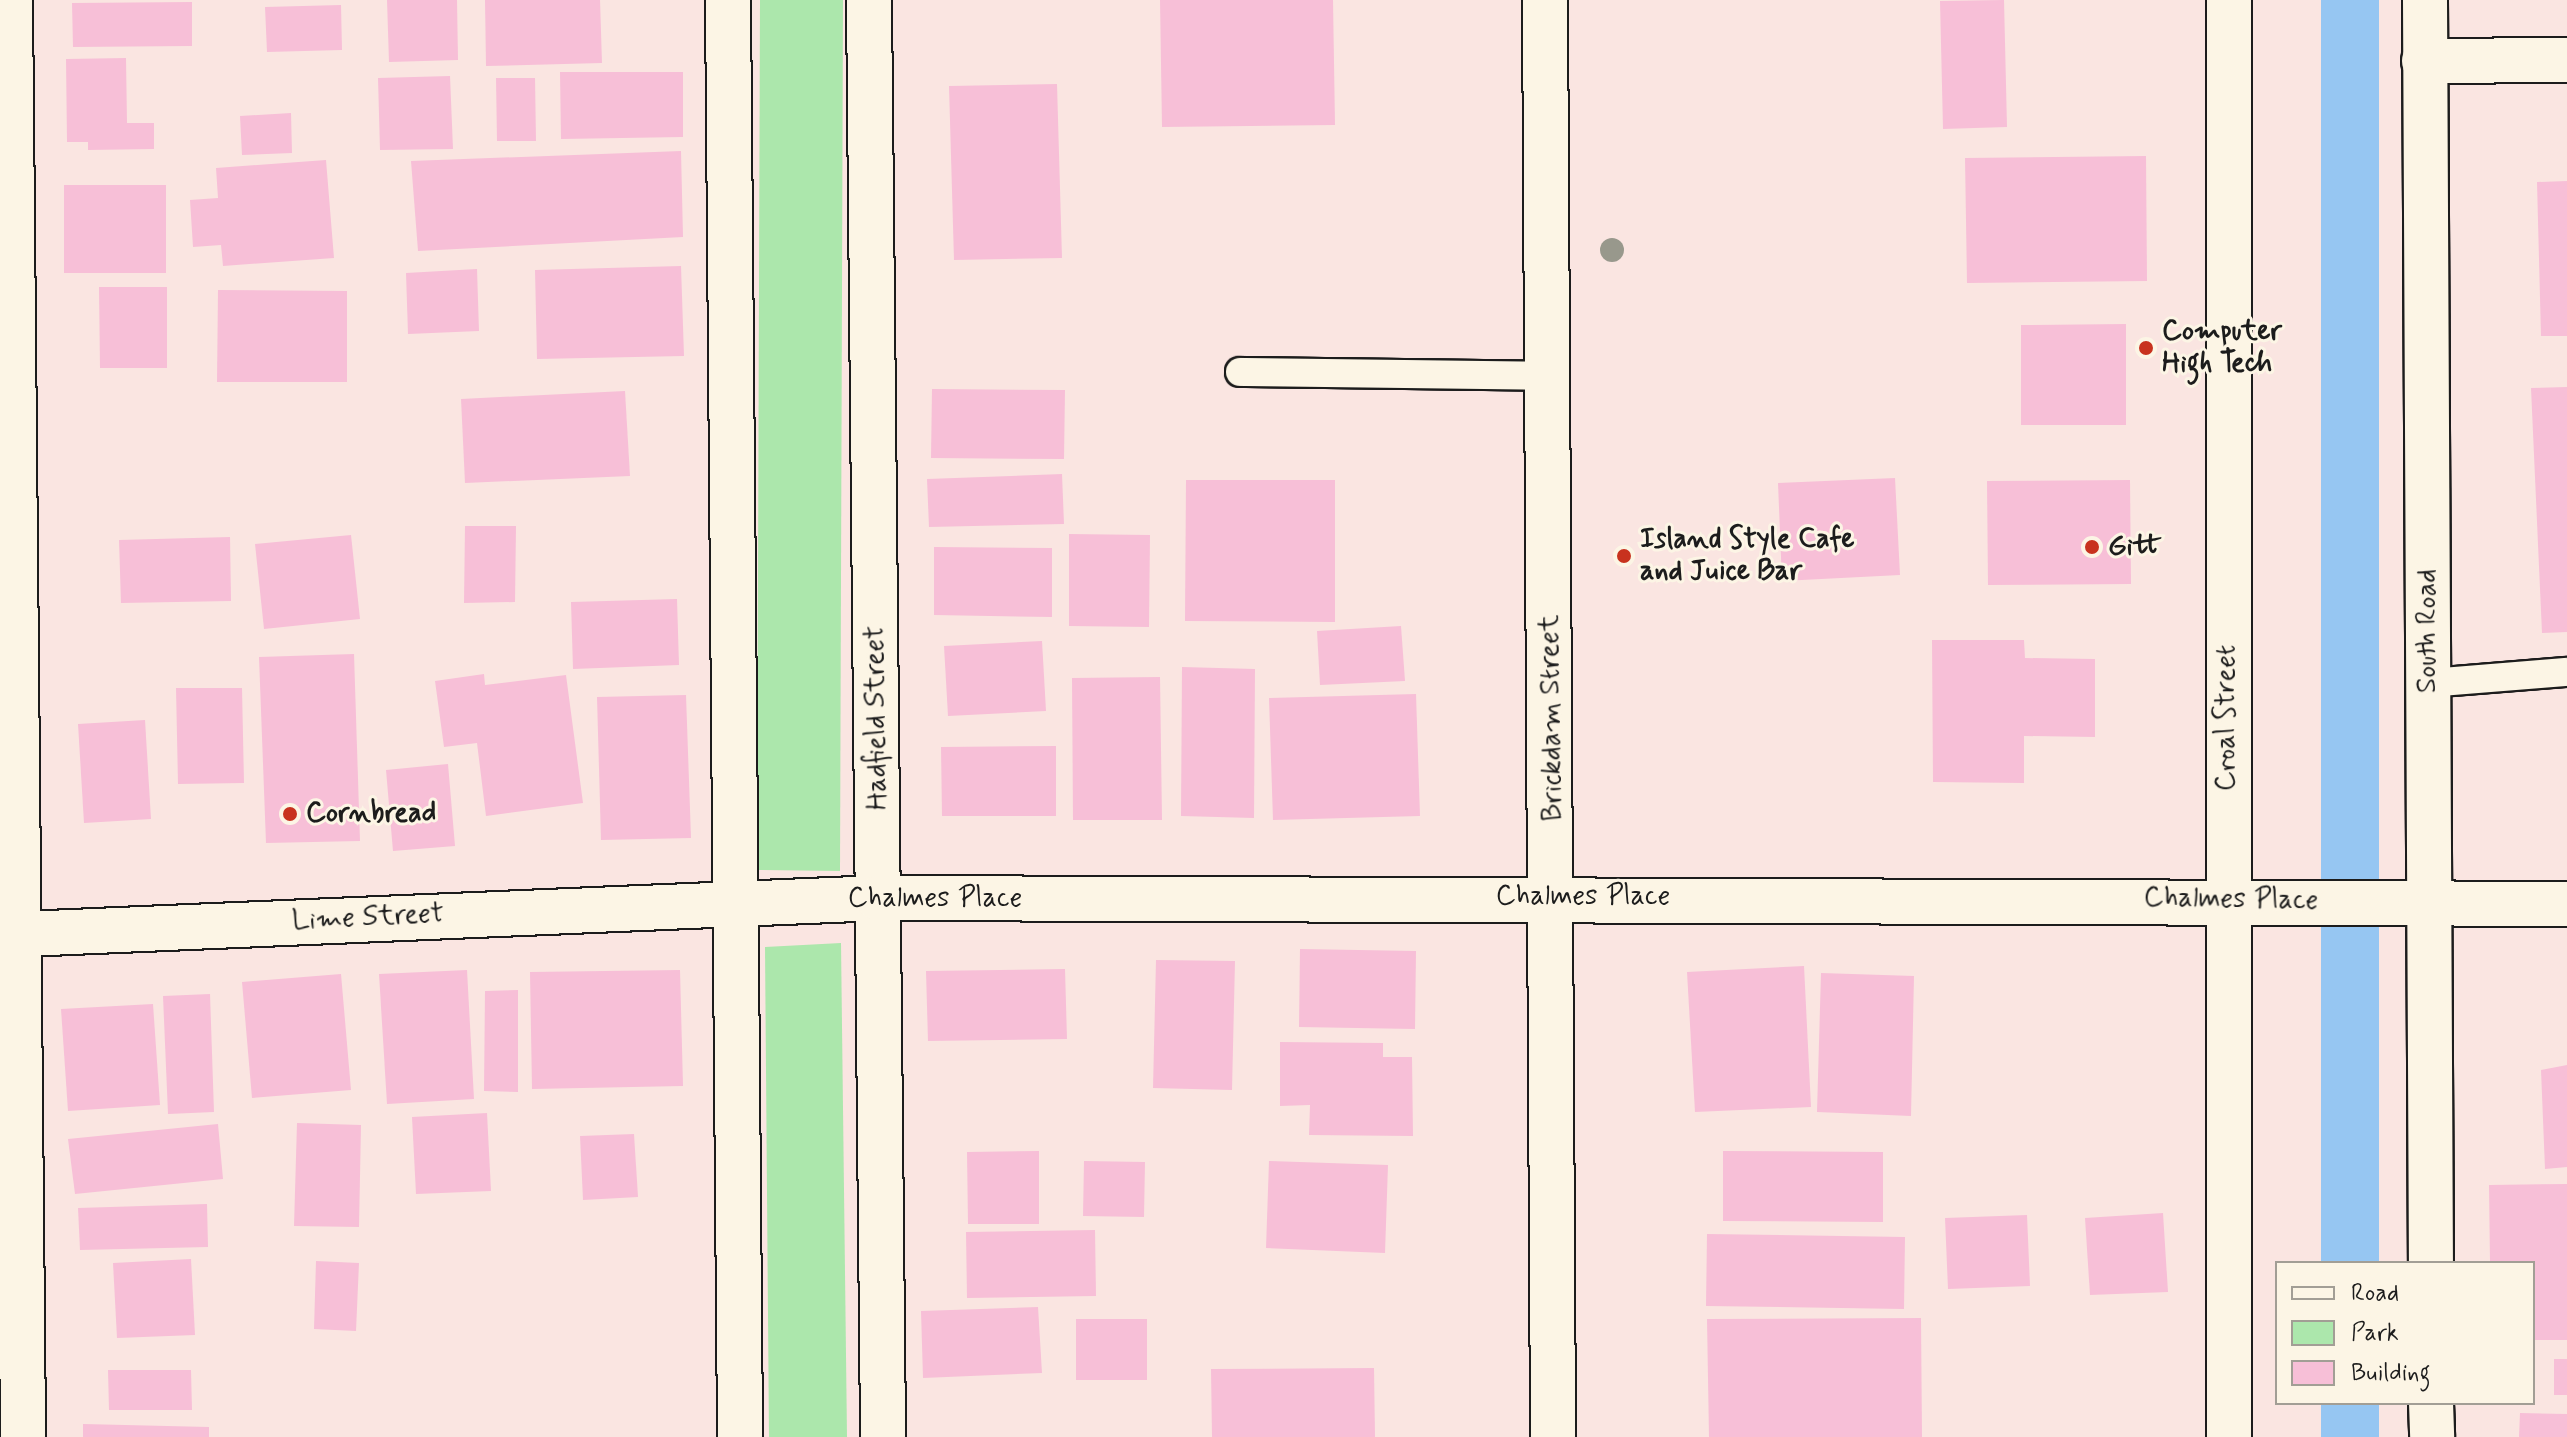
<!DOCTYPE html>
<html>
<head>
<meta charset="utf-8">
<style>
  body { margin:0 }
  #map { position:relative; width:2567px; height:1437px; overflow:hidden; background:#fae5e1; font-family:Mynerve,sans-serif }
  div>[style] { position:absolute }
  .green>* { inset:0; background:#ace7ac }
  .canal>* { height:58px; margin:-29px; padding:0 29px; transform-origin:29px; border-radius:29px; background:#96c6f2 }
  .building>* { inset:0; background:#f7bfd7 }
  .roads { filter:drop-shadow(2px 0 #1c1c1c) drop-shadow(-2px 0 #1c1c1c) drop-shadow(0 2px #1c1c1c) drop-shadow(0 -2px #1c1c1c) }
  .lane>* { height:28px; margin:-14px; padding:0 14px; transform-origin:14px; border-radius:14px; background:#fcf5e5 }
  .street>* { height:44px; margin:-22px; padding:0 22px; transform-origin:22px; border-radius:22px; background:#fcf5e5 }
  .secondary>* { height:44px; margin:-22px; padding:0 22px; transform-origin:22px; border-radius:22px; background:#fcf5e5 }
  .trees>* { width:24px; height:24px; margin:-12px; border-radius:50%; background:#98988c }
  .dots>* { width:22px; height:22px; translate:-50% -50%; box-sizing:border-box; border:4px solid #fcf5e5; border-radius:50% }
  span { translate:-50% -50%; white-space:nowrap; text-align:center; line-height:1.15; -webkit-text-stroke:6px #fcf5e5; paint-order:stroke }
  .poi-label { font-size:28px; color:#1c1c1c; font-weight:700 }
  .left { translate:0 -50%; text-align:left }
  .street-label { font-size:28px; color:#1c1c1c }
  .legend { position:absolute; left:2275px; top:1261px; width:260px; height:144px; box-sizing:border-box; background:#fcf5e5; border:2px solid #a29e95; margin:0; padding:10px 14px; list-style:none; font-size:24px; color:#1c1c1c }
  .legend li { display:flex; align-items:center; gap:16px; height:40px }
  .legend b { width:40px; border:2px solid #a29e95 }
</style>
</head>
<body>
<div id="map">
  <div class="green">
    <i style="clip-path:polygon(760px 0,843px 0,840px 871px,757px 870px)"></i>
    <i style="clip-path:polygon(841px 943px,847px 1437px,769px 1437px,765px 947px)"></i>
  </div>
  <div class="canal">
    <i style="left:2350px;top:0;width:1263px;rotate:90deg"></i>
    <i style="left:2350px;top:1403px;width:34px;rotate:90deg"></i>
  </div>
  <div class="building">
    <i style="clip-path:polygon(387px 0,457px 0,458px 60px,389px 62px)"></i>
    <i style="clip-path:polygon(485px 0,600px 0,602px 63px,486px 66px)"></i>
    <i style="clip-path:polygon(1160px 0,1333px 0,1335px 125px,1162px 127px)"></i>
    <i style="clip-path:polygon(2004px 0,2007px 127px,1943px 129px,1940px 1px)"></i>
    <i style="clip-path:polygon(192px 2px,192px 46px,73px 47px,72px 3px)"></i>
    <i style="clip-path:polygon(341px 5px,342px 50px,267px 52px,265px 7px)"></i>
    <i style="clip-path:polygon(126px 58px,127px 123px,154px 123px,154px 149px,88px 150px,88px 142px,67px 142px,66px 59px)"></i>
    <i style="clip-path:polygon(560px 72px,683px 72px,683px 137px,561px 139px)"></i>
    <i style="clip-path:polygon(450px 76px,453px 149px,380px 150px,378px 78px)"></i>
    <i style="clip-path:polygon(496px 78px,535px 78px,536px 141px,497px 141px)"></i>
    <i style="clip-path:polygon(1057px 84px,1062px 258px,954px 260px,949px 86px)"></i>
    <i style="clip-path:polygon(291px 113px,292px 153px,242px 155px,240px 116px)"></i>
    <i style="clip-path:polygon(681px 151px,683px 237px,418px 251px,411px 161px)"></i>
    <i style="clip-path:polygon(2146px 156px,2147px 281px,1967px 283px,1965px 158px)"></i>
    <i style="clip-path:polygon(326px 160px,334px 258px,223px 266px,221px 245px,193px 247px,190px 200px,218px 198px,216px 168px)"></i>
    <i style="clip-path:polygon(2567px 181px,2567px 336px,2541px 336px,2537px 182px)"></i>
    <i style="clip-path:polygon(64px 185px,166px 185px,166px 273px,64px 273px)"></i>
    <i style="clip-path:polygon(681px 266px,684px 356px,537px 359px,535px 270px)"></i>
    <i style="clip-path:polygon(477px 269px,479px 331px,408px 334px,406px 273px)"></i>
    <i style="clip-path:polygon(99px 287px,167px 287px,167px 368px,100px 368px)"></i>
    <i style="clip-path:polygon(218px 290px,347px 291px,347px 382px,217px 382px)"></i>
    <i style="clip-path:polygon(2126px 324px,2126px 425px,2021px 425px,2021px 325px)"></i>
    <i style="clip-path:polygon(2567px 387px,2567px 632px,2542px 633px,2531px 388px)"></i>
    <i style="clip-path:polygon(932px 389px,1065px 390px,1064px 459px,931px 458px)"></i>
    <i style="clip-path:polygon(625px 391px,630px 476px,465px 483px,461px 399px)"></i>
    <i style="clip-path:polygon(1062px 474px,1064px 524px,929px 527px,927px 479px)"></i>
    <i style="clip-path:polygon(1895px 478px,1900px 575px,1782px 581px,1778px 483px)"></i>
    <i style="clip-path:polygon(1186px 480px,1335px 480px,1335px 622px,1185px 621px)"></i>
    <i style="clip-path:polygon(2130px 480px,2131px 584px,1988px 585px,1987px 481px)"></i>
    <i style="clip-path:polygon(465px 526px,516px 526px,515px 602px,464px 603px)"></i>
    <i style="clip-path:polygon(1069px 534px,1150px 535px,1149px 627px,1069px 626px)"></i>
    <i style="clip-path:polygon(351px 535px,360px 619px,264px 629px,255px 544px)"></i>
    <i style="clip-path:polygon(230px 537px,231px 601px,121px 603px,119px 540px)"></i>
    <i style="clip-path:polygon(934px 547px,1052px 548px,1052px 617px,934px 615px)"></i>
    <i style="clip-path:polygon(677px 599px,679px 665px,573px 669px,571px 602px)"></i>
    <i style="clip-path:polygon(1401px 626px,1405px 681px,1320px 685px,1317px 631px)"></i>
    <i style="clip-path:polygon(1932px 640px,2024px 640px,2025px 658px,2095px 659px,2095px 737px,2024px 736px,2024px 783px,1933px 782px)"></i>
    <i style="clip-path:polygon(1042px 641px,1046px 711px,948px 716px,944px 646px)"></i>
    <i style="clip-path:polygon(354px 654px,360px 841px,266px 843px,259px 657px)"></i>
    <i style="clip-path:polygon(1182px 667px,1255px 669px,1254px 818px,1181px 816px)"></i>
    <i style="clip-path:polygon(484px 674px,485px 685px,566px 675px,583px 803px,486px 816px,477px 743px,444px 747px,435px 681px)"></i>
    <i style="clip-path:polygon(1160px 677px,1162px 820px,1073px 820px,1072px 678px)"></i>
    <i style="clip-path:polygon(176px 688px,242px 688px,244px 783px,178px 784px)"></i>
    <i style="clip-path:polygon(1416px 694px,1420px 816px,1273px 820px,1269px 698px)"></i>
    <i style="clip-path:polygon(686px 695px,691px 838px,601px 840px,597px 697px)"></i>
    <i style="clip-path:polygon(145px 720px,151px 819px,84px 823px,78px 724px)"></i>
    <i style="clip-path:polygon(1056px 746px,1056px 816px,942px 816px,941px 747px)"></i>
    <i style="clip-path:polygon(448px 764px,455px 846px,393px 851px,386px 770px)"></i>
    <i style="clip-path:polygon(1300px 949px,1416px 951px,1415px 1029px,1299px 1027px)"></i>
    <i style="clip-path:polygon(1156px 960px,1235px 961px,1232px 1090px,1153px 1088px)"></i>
    <i style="clip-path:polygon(1804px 966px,1811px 1107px,1695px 1112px,1687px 972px)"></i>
    <i style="clip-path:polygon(1065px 969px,1067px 1039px,928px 1041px,926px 971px)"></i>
    <i style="clip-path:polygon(467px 970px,474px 1099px,387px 1104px,379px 974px)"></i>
    <i style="clip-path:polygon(680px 970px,683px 1086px,532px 1089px,530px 972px)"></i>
    <i style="clip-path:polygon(1821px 973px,1914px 976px,1911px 1116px,1817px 1112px)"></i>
    <i style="clip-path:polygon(341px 974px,351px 1090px,252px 1098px,242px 982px)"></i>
    <i style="clip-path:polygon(518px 990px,518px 1092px,484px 1091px,485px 991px)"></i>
    <i style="clip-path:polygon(210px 994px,214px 1112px,168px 1114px,163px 996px)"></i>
    <i style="clip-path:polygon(153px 1004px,160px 1105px,68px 1111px,61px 1009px)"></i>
    <i style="clip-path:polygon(1280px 1042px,1383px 1043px,1383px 1057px,1412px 1057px,1413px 1136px,1309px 1135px,1310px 1105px,1280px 1106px)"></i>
    <i style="clip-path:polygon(2567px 1065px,2567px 1167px,2545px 1169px,2541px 1070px)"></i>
    <i style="clip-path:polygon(487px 1113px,491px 1191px,416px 1194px,412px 1117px)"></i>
    <i style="clip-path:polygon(297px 1123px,361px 1125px,359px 1227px,294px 1226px)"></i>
    <i style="clip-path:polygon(218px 1124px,223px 1179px,75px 1194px,68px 1139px)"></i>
    <i style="clip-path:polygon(634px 1134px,638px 1197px,583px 1200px,580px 1136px)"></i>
    <i style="clip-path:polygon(1039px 1151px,1039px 1224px,968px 1224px,967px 1152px)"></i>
    <i style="clip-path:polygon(1723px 1151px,1883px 1152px,1883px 1222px,1723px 1221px)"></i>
    <i style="clip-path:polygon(1084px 1161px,1145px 1162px,1144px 1217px,1083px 1216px)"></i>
    <i style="clip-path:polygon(1269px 1161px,1388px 1165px,1385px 1253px,1266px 1248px)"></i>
    <i style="clip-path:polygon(2567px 1184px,2567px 1340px,2533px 1340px,2533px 1263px,2490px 1263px,2489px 1185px)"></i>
    <i style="clip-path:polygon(207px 1204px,208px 1247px,80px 1250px,78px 1208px)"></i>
    <i style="clip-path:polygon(2163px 1213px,2168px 1292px,2090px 1295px,2085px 1218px)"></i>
    <i style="clip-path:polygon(2027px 1215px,2030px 1286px,1948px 1289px,1945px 1218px)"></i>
    <i style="clip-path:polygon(1095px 1230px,1096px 1296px,967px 1298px,966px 1232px)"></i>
    <i style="clip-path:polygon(1707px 1234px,1905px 1237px,1904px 1309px,1706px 1306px)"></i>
    <i style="clip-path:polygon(191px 1259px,195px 1335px,117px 1338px,113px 1263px)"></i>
    <i style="clip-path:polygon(316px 1261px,359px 1263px,356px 1331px,314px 1329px)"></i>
    <i style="clip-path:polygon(1038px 1307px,1042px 1373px,923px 1378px,921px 1311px)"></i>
    <i style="clip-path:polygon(1921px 1318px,1922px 1437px,1709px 1437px,1707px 1319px)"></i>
    <i style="clip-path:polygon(1076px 1319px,1147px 1319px,1147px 1380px,1076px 1380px)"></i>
    <i style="clip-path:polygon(2554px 1359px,2567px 1359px,2567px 1395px,2554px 1395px)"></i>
    <i style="clip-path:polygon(1374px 1368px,1375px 1437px,1212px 1437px,1211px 1369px)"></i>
    <i style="clip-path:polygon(108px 1370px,191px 1370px,192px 1410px,109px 1410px)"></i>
    <i style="clip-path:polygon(2520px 1413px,2567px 1414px,2567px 1437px,2519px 1437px)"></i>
    <i style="clip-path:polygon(83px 1424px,209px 1427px,209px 1437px,83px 1437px)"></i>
  </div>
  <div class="roads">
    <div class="lane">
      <i style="left:1240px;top:372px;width:309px;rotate:0.7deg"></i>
      <i style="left:2429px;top:683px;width:138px;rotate:-4.6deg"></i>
    </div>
    <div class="street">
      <i style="left:10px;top:0;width:1437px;rotate:89.48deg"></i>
      <i style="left:728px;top:0;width:1437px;rotate:89.52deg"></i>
      <i style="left:869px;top:0;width:1437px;rotate:89.44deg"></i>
      <i style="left:1545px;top:0;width:1437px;rotate:89.68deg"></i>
      <i style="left:2424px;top:61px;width:143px;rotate:-0.4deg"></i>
      <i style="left:0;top:935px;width:879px;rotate:-2.41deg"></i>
      <i style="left:878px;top:898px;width:1689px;rotate:0.2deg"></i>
    </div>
    <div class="secondary">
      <i style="left:2229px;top:0;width:1437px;rotate:90deg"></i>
      <i style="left:2425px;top:0;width:1263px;rotate:89.73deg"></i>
      <i style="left:2431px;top:1403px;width:34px;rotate:88deg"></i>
    </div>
  </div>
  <div class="trees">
    <i style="left:1612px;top:250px"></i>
  </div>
  <div class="dots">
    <i style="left:2146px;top:348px;background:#c8321e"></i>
    <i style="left:2092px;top:547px;background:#c8321e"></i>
    <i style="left:1624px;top:556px;background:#c8321e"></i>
    <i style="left:290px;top:814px;background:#c8321e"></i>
  </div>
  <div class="poi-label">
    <span class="left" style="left:2162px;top:348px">Computer<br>High Tech</span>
    <span class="left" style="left:1640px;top:556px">Island Style Cafe<br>and Juice Bar</span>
    <span class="left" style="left:2108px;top:547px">Gitt</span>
    <span class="left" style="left:306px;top:814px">Cornbread</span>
  </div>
  <div class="street-label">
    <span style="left:2428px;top:631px;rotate:-90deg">South Road</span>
    <span style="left:877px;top:718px;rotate:-91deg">Hadfield Street</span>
    <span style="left:1552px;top:718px;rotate:-91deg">Brickdam Street</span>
    <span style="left:2227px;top:718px;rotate:-90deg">Croal Street</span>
    <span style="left:1583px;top:897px">Chalmes Place</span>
    <span style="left:935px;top:899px">Chalmes Place</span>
    <span style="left:2231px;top:900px;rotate:1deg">Chalmes Place</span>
    <span style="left:368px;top:918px;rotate:-3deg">Lime Street</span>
  </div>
  <ul class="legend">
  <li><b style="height:10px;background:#fcf5e5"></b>Road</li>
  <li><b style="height:22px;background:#ace7ac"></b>Park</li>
  <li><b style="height:22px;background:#f7bfd7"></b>Building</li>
  </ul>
</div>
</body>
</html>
